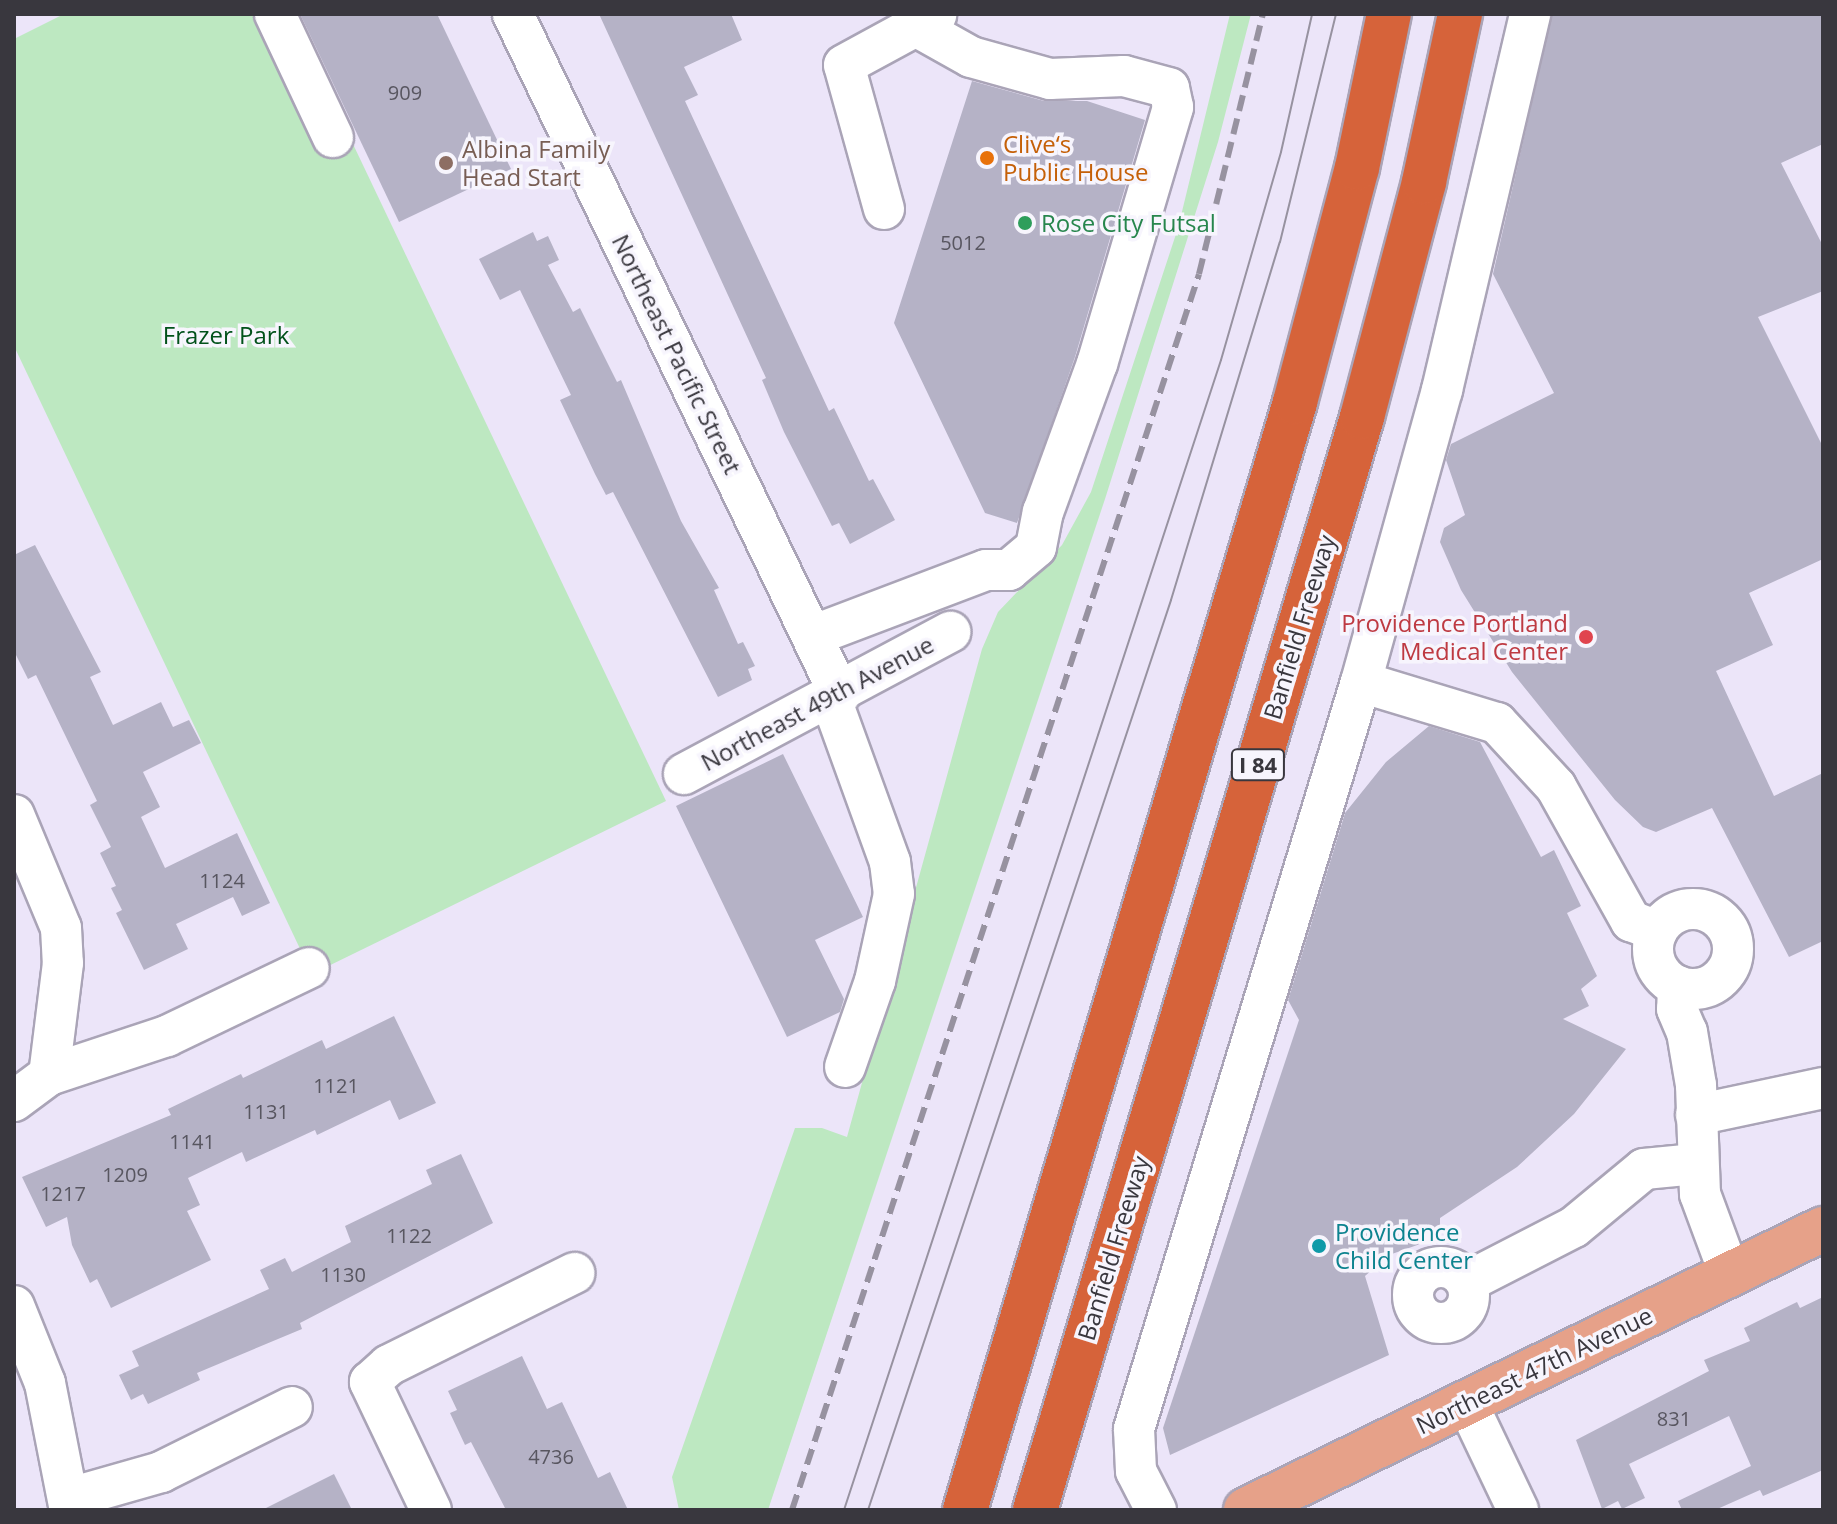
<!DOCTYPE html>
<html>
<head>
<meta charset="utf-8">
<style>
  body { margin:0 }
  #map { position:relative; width:1837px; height:1524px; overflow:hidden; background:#ece5f9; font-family:"Open Sans",sans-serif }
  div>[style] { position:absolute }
  .green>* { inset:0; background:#bde8c1 }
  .building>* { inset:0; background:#b5b2c6 }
  .roads { filter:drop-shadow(2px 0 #aaa4b7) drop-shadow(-2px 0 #aaa4b7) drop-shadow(0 2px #aaa4b7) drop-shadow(0 -2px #aaa4b7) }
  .minor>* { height:40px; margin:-20px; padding:0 20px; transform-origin:20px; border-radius:20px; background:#fff }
  .minor>.ring { margin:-20px; padding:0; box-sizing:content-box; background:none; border:40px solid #fff; border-radius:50% }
  .major>* { height:44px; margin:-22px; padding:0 22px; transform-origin:22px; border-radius:22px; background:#e6a189 }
  .highway>* { height:44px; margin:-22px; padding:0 22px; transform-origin:22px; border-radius:22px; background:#d6633a }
  .tram>* { height:2px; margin:-1px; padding:0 1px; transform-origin:1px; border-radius:1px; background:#9792a0 }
  .rail>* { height:6px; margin-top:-3px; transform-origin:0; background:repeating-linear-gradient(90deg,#9792a0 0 16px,transparent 0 24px) }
  .dots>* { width:22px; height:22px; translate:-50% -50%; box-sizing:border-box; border:4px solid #f7f5fd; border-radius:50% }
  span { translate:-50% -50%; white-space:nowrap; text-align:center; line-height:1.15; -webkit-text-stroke:7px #f7f5fd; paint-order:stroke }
  .number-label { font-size:20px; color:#585660 }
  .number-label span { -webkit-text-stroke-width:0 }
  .shield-label span { padding:2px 6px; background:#f7f5fd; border:2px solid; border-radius:6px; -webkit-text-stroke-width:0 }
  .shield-label { font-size:22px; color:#39373e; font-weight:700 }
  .food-label { font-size:24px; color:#c56008 }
  .left { translate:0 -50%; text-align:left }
  .education-label { font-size:24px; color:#785e54 }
  .leisure-label { font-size:24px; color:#27864d }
  .park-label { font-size:24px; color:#02521b }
  .street-label { font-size:24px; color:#39373e }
  .health-label { font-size:24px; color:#be3a42 }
  .right { translate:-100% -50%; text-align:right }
  .culture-label { font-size:24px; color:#0d838f }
  .frame { position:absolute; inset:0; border:16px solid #39373e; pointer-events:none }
</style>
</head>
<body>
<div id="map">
  <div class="green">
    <i style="clip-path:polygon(64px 14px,291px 14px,666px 801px,312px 974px,14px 346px,14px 39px)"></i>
    <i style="clip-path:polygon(1230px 14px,1251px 14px,1218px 142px,1105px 499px,768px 1510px,679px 1510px,672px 1477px,795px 1128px,822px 1128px,847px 1137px,982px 649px,998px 612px,1062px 545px,1091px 492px,1178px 228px)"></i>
  </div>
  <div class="building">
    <i style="clip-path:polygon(300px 14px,437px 14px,511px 169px,399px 222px)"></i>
    <i style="clip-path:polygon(599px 14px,731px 14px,742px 40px,684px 67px,698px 95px,685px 101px,829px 411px,834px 408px,869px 481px,873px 479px,895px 520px,850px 544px,839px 523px,832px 526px,784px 432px,762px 380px,766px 378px)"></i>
    <i style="clip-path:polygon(1552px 14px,1823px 14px,1823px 144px,1781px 163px,1823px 246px,1823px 291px,1758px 317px,1823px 447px,1823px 559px,1749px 593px,1773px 645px,1716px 671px,1774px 796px,1823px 773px,1823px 941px,1789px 957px,1712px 808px,1656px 832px,1643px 827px,1615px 800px,1512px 672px,1461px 590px,1440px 542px,1444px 528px,1465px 515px,1446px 460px,1451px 444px,1554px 393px,1493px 274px)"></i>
    <i style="clip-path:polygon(972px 81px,1044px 101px,1087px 101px,1145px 120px,1075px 357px,1017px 523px,985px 513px,894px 323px)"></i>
    <i style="clip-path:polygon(533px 232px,537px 241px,548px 236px,559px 260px,548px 265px,573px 312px,580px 308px,617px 382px,621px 380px,681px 521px,719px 588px,714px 590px,738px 644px,743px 642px,755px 666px,748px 669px,752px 680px,718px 697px,613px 492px,606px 495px,595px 474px,560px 400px,571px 395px,520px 290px,500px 300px,479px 259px)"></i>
    <i style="clip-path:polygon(35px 545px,101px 672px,90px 677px,113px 725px,161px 702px,173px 727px,189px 720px,201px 743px,143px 772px,160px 807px,141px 817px,165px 868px,237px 833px,270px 903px,242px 916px,233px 897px,176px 924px,188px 949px,144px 970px,116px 913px,122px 910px,111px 888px,116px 886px,100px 853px,111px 847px,90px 805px,97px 801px,36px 675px,28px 679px,14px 651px,14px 555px)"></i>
    <i style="clip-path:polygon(1429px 726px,1480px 742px,1541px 857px,1554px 850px,1581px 906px,1567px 913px,1597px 976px,1581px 989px,1589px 1006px,1563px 1019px,1626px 1049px,1574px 1114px,1517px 1167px,1440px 1218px,1440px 1237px,1389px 1255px,1365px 1276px,1389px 1355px,1170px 1455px,1163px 1428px,1299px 1020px,1288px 1000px,1345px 813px,1386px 762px)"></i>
    <i style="clip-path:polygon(783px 754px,863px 917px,815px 940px,844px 999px,840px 1012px,787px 1037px,676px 806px)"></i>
    <i style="clip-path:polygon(394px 1016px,436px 1103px,399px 1120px,390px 1100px,317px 1135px,315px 1130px,246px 1162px,242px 1152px,188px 1178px,200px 1205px,187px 1211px,211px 1260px,111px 1308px,97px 1279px,90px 1283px,72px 1245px,67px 1217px,46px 1227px,22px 1177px,171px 1115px,168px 1109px,241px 1074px,243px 1078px,322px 1040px,326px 1049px)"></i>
    <i style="clip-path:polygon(461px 1154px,493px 1223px,300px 1323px,302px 1329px,197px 1373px,200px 1380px,148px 1404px,143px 1394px,131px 1400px,119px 1375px,139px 1366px,132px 1351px,269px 1289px,260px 1270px,285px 1258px,292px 1272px,351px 1242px,345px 1226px,432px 1184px,426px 1170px)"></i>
    <i style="clip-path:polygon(1823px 1297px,1823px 1470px,1763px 1496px,1760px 1490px,1715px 1510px,1682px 1510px,1678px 1501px,1751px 1466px,1729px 1416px,1629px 1464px,1645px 1498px,1622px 1509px,1618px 1501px,1602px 1509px,1576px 1440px,1709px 1371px,1704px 1360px,1750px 1341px,1744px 1328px,1797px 1302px,1800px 1308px)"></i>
    <i style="clip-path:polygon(522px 1356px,547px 1409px,562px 1402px,598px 1478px,610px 1472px,628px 1510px,506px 1510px,471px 1442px,465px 1445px,450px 1413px,457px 1410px,448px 1391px)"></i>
    <i style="clip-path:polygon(334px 1474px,352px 1510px,262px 1510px)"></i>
  </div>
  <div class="roads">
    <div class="minor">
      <i style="left:275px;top:14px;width:136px;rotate:64.8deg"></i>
      <i style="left:513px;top:14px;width:755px;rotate:64.35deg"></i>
      <i style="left:884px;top:209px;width:149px;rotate:-105.5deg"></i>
      <i style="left:844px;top:65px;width:105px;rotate:-28.5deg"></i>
      <i style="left:812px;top:636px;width:186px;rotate:-20.8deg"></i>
      <i style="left:986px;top:570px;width:23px"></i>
      <i style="left:1009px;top:570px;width:35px;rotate:-40deg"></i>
      <i style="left:1036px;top:547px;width:36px;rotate:-79deg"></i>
      <i style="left:1043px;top:512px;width:158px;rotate:-70deg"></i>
      <i style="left:1097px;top:364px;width:268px;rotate:-73.5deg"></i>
      <i style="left:1173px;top:107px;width:19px;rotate:-102deg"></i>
      <i style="left:1169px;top:88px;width:47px;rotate:-165.1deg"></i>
      <i style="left:1124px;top:76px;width:74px;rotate:177.7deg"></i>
      <i style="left:1050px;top:79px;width:82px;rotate:-164.4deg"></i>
      <i style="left:971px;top:57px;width:68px;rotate:-150.8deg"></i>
      <i style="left:1361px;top:682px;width:142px;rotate:16.8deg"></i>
      <i style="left:1497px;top:723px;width:87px;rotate:47.3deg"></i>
      <i style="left:1556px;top:787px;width:154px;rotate:60.8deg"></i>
      <i style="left:1631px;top:921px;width:28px;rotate:21deg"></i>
      <i style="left:831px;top:699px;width:173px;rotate:70.1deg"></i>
      <i style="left:890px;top:862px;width:32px;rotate:83deg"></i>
      <i style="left:894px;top:894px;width:89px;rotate:102.3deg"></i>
      <i style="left:875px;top:981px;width:91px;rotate:109.2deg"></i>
      <i style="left:684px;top:774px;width:302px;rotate:-28.1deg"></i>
      <i style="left:14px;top:815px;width:122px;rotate:67.4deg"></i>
      <i style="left:61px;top:928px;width:35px;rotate:87deg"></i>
      <i style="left:63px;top:963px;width:113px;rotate:97.1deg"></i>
      <i class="ring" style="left:1653px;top:909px;width:40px;height:40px"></i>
      <i style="left:1678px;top:986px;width:23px;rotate:92deg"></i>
      <i style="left:1677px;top:1009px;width:25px;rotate:67deg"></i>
      <i style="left:1687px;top:1032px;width:54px;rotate:80.4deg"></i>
      <i style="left:1696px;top:1085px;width:109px;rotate:87.9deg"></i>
      <i style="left:1700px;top:1194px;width:86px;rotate:69.7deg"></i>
      <i style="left:14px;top:1101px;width:44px;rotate:-36.6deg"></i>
      <i style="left:49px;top:1075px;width:124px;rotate:-18.3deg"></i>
      <i style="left:167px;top:1036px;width:157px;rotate:-25.6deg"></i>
      <i style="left:1696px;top:1115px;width:130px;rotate:-12deg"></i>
      <i class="ring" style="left:1413px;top:1267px;width:16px;height:16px"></i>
      <i style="left:1467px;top:1282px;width:120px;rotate:-27.2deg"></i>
      <i style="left:1574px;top:1227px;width:91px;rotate:-39.6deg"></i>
      <i style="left:1644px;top:1169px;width:52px;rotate:-5.5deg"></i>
      <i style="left:14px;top:1306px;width:83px;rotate:68.1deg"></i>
      <i style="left:45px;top:1383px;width:129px;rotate:78.9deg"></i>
      <i style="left:1467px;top:1403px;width:119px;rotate:64.5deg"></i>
      <i style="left:70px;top:1498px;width:95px;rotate:-15.9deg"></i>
      <i style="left:161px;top:1472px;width:146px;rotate:-26.4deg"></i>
      <i style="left:431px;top:1510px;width:142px;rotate:-115.5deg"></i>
      <i style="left:370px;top:1382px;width:25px;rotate:-42deg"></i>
      <i style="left:389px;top:1365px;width:207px;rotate:-26.4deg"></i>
      <i style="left:1156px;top:1510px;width:44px;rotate:-117.1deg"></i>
      <i style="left:1136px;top:1471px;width:42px;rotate:-92.7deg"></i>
      <i style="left:1134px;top:1429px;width:781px;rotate:-73.1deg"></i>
      <i style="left:1361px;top:682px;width:303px;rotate:-74.5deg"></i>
      <i style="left:1442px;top:390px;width:386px;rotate:-76.8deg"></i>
    </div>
    <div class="major">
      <i style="left:1246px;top:1510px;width:642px;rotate:-25.97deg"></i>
    </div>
    <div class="highway">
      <i style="left:965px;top:1510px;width:1156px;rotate:-73.41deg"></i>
      <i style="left:1295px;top:402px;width:242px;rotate:-75.2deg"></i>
      <i style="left:1357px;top:168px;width:157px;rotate:-78.3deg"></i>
      <i style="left:1035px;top:1510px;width:1141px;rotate:-73.34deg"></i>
      <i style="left:1362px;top:417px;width:243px;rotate:-75.2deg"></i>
      <i style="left:1424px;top:182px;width:172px;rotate:-77.9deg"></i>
    </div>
  </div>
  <div class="tram">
    <i style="left:844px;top:1510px;width:1210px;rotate:-71.85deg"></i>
    <i style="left:1221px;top:360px;width:216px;rotate:-73.9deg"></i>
    <i style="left:1281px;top:152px;width:141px;rotate:-77.3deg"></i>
    <i style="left:868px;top:1510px;width:959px;rotate:-71.58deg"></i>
    <i style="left:1171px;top:600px;width:374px;rotate:-73.1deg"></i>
    <i style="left:1280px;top:242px;width:235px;rotate:-76.2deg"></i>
  </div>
  <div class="rail">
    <i style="left:792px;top:1510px;width:1301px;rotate:-71.77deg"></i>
    <i style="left:1199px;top:274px;width:268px;rotate:-76.2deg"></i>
  </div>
  <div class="dots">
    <i style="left:987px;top:158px;background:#e8710a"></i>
    <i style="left:446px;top:163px;background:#8d6e63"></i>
    <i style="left:1025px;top:223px;background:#2e9e5b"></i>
    <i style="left:1586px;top:637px;background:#e0444e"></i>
    <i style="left:1319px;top:1246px;background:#0f9aa8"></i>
  </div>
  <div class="number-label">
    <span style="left:405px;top:92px">909</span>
    <span style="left:963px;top:242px">5012</span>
    <span style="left:222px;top:880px">1124</span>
    <span style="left:336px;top:1085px">1121</span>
    <span style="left:266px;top:1111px">1131</span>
    <span style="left:192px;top:1141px">1141</span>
    <span style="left:125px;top:1174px">1209</span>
    <span style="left:63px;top:1193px">1217</span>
    <span style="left:409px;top:1235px">1122</span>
    <span style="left:343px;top:1274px">1130</span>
    <span style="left:1674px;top:1418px">831</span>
    <span style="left:551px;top:1456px">4736</span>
  </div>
  <div class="shield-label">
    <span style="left:1258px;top:765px">I 84</span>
  </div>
  <div class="food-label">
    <span class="left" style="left:1003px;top:158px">Clive‘s<br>Public House</span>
  </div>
  <div class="education-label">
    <span class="left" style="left:462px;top:163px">Albina Family<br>Head Start</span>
  </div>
  <div class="leisure-label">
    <span class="left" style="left:1041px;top:223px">Rose City Futsal</span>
  </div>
  <div class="park-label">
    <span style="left:226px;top:335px">Frazer Park</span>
  </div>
  <div class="street-label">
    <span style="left:677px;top:354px;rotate:64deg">Northeast Pacific Street</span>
    <span style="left:1299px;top:627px;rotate:-73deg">Banfield Freeway</span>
    <span style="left:817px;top:703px;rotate:-28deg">Northeast 49th Avenue</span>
    <span style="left:1113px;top:1248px;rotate:-73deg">Banfield Freeway</span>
    <span style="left:1534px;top:1370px;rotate:-26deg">Northeast 47th Avenue</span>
  </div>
  <div class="health-label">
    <span class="right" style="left:1568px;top:637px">Providence Portland<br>Medical Center</span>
  </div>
  <div class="culture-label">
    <span class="left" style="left:1335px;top:1246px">Providence<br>Child Center</span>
  </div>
  <div class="frame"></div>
</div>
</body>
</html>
